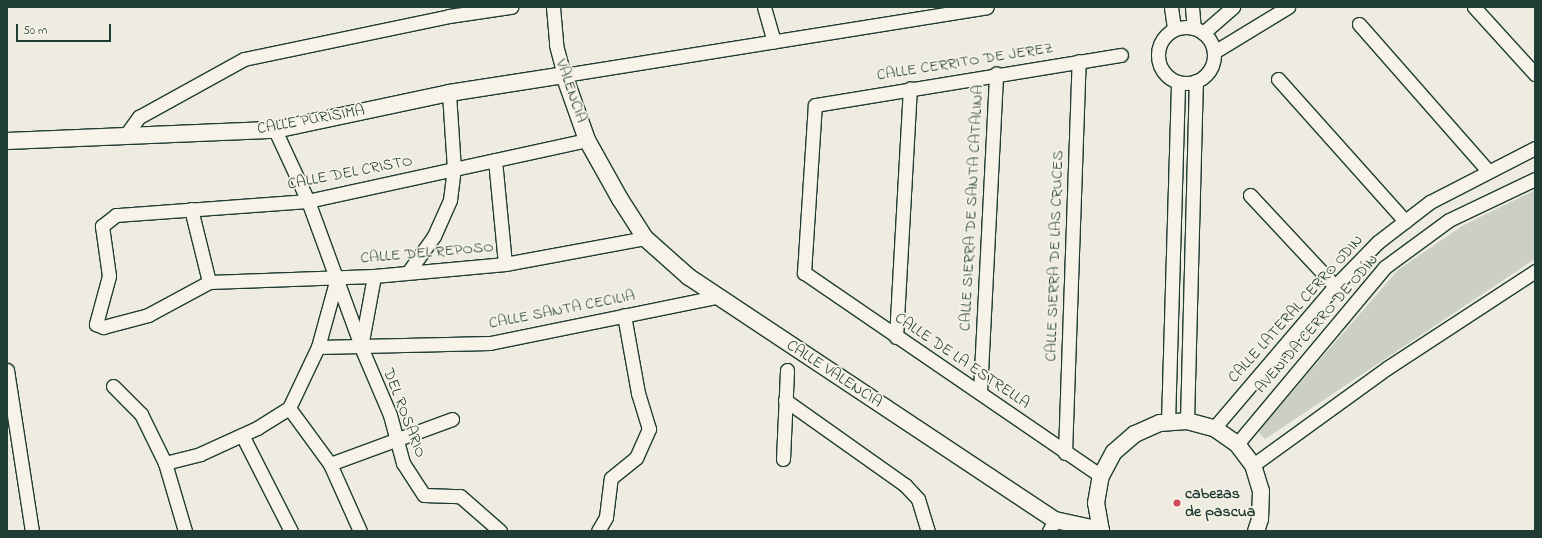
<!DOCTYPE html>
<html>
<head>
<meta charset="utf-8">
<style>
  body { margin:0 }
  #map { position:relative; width:1542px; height:538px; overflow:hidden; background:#eeece1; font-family:"Indie Flower",sans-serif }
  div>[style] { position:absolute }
  .green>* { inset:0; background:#cccfc4 }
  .roads { filter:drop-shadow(1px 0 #1f3d34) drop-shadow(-1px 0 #1f3d34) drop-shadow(0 1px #1f3d34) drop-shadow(0 -1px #1f3d34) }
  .minor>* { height:13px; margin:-6.5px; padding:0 6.5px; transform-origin:6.5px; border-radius:6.5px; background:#f7f3e8 }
  .minor>.ring { margin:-6.5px; padding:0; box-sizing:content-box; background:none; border:13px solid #f7f3e8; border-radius:50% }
  .tertiary>* { height:16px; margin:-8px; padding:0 8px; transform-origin:8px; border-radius:8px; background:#f7f3e8 }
  .dots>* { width:11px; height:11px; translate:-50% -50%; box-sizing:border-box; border:2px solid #f7f3e8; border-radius:50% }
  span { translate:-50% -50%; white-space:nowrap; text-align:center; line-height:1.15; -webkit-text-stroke:3.5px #f7f3e8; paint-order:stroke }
  .street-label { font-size:16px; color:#1f3d34 }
  .poi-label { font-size:16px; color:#1f3d34; font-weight:700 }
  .left { translate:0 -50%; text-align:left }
  .frame { position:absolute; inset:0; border:8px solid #1f3d34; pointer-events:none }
  .scale { position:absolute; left:16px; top:24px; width:95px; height:18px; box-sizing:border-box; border:2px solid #1f3d34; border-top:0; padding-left:5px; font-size:12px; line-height:14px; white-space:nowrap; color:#1f3d34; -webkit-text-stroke:3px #f7f3e8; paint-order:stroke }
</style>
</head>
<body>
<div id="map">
  <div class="green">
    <i style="clip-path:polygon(1535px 190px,1535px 259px,1265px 439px,1258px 431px,1398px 270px,1462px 226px)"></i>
  </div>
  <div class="roads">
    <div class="minor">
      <i style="left:553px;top:7px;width:38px;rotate:85deg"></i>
      <i style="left:556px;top:45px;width:31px;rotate:75deg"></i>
      <i style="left:564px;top:75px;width:428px;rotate:-9.1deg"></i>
      <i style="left:764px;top:7px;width:36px;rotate:74deg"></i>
      <i style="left:1171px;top:7px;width:22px;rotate:82deg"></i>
      <i style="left:1192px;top:7px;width:21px;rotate:85deg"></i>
      <i style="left:1474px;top:7px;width:91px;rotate:47.7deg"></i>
      <i style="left:1359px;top:24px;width:196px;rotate:48.7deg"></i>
      <i class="ring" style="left:1158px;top:27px;width:43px;height:43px"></i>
      <i style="left:1203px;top:33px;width:40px;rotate:-41deg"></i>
      <i style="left:1214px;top:52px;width:87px;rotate:-31.3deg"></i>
      <i style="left:1278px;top:79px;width:191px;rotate:48.2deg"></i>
      <i style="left:275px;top:130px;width:78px;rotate:65.1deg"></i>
      <i style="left:308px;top:201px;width:154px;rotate:69.9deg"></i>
      <i style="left:125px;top:136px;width:24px;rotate:-54deg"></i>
      <i style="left:139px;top:117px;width:120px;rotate:-28.9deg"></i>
      <i style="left:244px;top:59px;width:209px;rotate:-11.8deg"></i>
      <i style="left:449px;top:16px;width:63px;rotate:-8.3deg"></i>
      <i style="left:587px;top:140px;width:286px;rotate:167.7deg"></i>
      <i style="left:308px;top:201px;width:193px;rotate:175.8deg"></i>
      <i style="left:116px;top:215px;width:18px;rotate:142deg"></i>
      <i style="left:102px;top:226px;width:50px;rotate:82deg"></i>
      <i style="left:109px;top:276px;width:50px;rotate:105.2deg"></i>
      <i style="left:96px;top:324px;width:8px;rotate:23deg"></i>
      <i style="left:103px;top:327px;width:47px;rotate:-14.9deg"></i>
      <i style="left:148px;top:315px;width:69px;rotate:-28.4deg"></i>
      <i style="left:209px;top:282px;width:165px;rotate:-2.1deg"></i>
      <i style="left:374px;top:276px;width:132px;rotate:-5.2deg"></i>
      <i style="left:505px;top:264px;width:142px;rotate:-10.5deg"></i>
      <i style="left:495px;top:160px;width:104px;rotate:84.5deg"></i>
      <i style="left:1250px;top:195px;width:125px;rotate:47deg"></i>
      <i style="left:191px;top:209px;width:75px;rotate:76.1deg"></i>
      <i style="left:409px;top:271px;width:43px;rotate:-54.5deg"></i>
      <i style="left:434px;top:236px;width:39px;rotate:-66deg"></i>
      <i style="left:450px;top:200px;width:31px;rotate:-83deg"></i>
      <i style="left:454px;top:169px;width:76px;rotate:-93.8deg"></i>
      <i style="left:374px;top:276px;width:72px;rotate:100.4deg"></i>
      <i style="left:361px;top:347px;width:74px;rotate:66.9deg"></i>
      <i style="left:390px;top:415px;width:50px;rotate:74.8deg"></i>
      <i style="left:403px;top:463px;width:38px;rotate:57deg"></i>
      <i style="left:424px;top:495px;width:36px;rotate:2deg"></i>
      <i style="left:460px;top:496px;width:53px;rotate:41.2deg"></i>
      <i style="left:896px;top:337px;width:249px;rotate:-86.8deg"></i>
      <i style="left:318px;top:347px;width:172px;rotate:-1.3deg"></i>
      <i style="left:490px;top:343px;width:231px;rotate:-11.5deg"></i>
      <i style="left:7px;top:370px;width:163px;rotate:81.2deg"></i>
      <i style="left:113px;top:386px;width:40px;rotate:45deg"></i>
      <i style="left:141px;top:414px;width:55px;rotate:63.9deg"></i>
      <i style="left:165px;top:463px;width:36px;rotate:-14deg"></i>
      <i style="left:200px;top:454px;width:63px;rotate:-24.5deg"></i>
      <i style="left:257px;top:428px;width:38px;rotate:-32deg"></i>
      <i style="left:289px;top:408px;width:68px;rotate:-64.6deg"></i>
      <i style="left:318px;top:347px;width:72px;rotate:-74.6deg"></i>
      <i style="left:980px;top:392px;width:319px;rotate:-87.1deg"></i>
      <i style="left:785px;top:400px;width:147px;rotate:35.3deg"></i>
      <i style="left:905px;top:485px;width:19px;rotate:47deg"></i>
      <i style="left:918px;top:499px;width:34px;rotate:73deg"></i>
      <i style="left:289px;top:408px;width:69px;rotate:53.8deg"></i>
      <i style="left:330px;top:464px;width:130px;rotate:-20.2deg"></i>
      <i style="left:1187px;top:421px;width:340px;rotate:-88.5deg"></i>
      <i style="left:1168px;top:422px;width:340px;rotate:-88.3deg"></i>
      <i style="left:1214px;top:428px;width:187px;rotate:-49.6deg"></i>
      <i style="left:1335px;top:286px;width:62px;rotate:-45.7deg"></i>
      <i style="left:1378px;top:242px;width:66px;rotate:-37.6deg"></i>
      <i style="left:1430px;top:202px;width:118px;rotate:-27.2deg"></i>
      <i style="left:242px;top:435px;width:108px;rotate:63deg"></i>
      <i style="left:1237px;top:444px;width:231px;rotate:-50.1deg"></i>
      <i style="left:1385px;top:267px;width:79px;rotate:-36.3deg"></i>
      <i style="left:1449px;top:220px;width:95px;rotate:-25.5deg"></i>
      <i style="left:1065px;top:453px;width:392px;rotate:-88deg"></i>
      <i style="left:783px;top:459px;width:89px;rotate:-87.4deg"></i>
      <i style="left:165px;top:463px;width:71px;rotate:73.6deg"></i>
      <i style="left:330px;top:464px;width:73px;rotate:65.9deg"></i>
      <i style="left:1253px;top:465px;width:165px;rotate:-35.9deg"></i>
      <i style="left:1387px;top:368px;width:177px;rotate:-33.2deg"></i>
      <i style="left:1101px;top:476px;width:360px;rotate:-145.6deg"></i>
      <i style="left:804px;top:273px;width:168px;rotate:-86.3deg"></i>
      <i style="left:815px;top:105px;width:310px;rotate:-9.3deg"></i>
      <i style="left:598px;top:531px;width:16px;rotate:-60deg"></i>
      <i style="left:606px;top:517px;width:39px;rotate:-83deg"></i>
      <i style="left:611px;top:478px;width:32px;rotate:-39deg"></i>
      <i style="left:636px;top:458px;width:32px;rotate:-66deg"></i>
      <i style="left:649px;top:429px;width:38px;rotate:-107deg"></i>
      <i style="left:638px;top:393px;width:79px;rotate:-100.2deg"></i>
      <i style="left:1049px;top:531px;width:13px;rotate:-61deg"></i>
    </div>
    <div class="tertiary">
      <i style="left:7px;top:141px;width:268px;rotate:-2.4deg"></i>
      <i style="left:275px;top:130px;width:178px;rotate:-12deg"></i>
      <i style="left:449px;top:93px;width:116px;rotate:-8.9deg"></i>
      <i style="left:564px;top:75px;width:69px;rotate:70.5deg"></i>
      <i style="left:587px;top:140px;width:68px;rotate:60.8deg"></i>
      <i style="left:620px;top:199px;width:46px;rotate:57.3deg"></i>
      <i style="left:645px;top:238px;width:59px;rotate:41.6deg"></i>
      <i style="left:689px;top:277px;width:439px;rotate:33.6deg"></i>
      <i style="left:1055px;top:520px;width:47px;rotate:12.3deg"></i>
      <i style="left:1101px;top:531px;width:28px;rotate:-100deg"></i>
      <i style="left:1096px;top:503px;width:27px;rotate:-80deg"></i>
      <i style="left:1101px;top:476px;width:27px;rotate:-62deg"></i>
      <i style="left:1114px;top:452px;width:28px;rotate:-41deg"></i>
      <i style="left:1135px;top:434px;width:27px;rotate:-24deg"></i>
      <i style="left:1160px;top:423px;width:27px;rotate:-4deg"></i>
      <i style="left:1187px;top:421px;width:28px;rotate:15deg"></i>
      <i style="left:1214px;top:428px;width:28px;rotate:35deg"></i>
      <i style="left:1237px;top:444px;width:26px;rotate:53deg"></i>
      <i style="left:1253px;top:465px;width:27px;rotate:73deg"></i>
      <i style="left:1261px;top:491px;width:28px;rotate:92deg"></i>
      <i style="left:1260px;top:519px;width:13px;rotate:108deg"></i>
    </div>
  </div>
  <div class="dots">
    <i style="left:1177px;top:503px;background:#d1495b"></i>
  </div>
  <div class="street-label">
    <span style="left:965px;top:62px;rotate:-9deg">CALLE CERRITO DE JEREZ</span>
    <span style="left:571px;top:91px;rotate:71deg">VALENCIA</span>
    <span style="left:311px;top:120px;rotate:-10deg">CALLE PURÍSIMA</span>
    <span style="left:350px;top:173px;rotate:-11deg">CALLE DEL CRISTO</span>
    <span style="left:972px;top:208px;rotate:-87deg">CALLE SIERRA DE SANTA CATALINA</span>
    <span style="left:427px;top:253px;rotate:-5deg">CALLE DEL REPOSO</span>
    <span style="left:1055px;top:256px;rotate:-88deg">CALLE SIERRA DE LAS CRUCES</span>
    <span style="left:1296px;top:309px;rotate:-48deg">CALLE LATERAL CERRO ODIN</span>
    <span style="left:562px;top:310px;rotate:-11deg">CALLE SANTA CECILIA</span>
    <span style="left:1317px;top:324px;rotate:-49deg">AVENIDA CERRO DE ODÍN</span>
    <span style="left:962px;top:361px;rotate:34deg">CALLE DE LA ESTRELLA</span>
    <span style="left:834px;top:374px;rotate:33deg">CALLE VALENCIA</span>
    <span style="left:404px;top:413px;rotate:69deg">DEL ROSARIO</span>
  </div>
  <div class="poi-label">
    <span class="left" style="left:1185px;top:503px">cabezas<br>de pascua</span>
  </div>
  <div class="frame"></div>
  <div class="scale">50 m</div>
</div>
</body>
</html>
